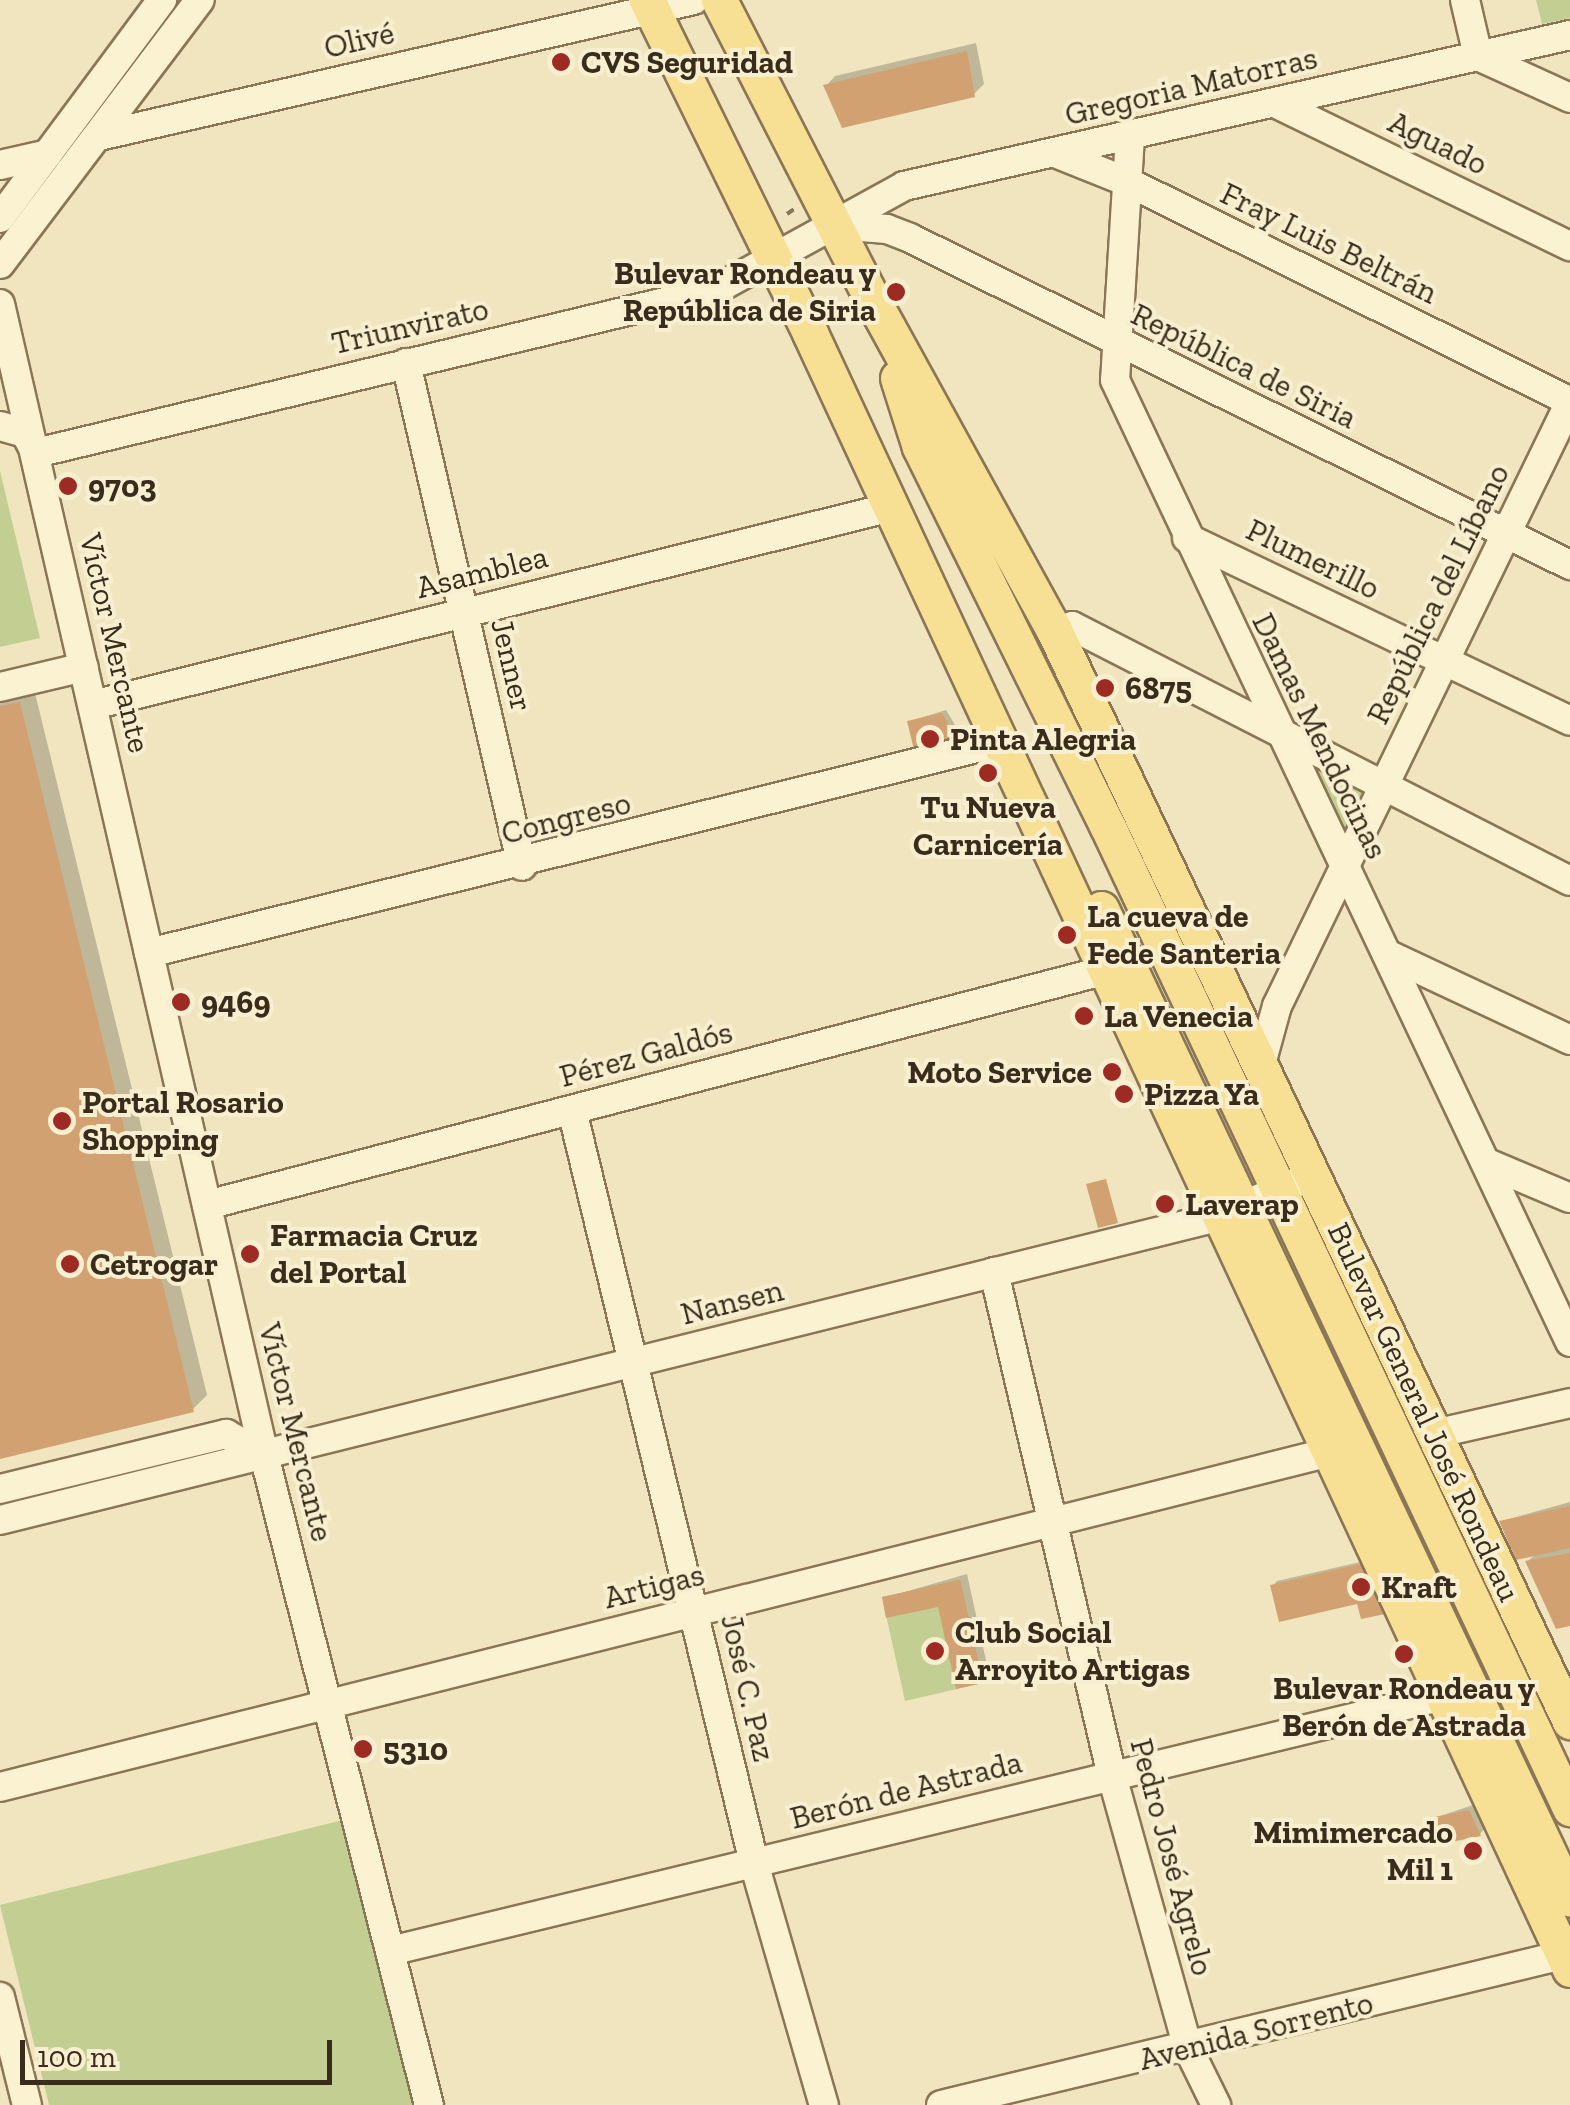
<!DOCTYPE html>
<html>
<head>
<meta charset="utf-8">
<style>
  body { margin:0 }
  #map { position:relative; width:1570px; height:2105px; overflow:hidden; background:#f0e5bf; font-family:"Zilla Slab",serif }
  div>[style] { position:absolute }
  .green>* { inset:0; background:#c3cf92 }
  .shadow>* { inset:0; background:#0003 }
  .building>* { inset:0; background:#d1a172 }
  .path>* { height:4px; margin-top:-2px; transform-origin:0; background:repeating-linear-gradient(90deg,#8a7656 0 8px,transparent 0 13px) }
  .roads { filter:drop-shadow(2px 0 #8a7656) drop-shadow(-2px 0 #8a7656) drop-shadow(0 2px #8a7656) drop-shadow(0 -2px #8a7656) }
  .minor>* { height:28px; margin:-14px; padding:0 14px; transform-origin:14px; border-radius:14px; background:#fbf2d2 }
  .major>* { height:35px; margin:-17.5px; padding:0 17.5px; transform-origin:17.5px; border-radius:17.5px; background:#f7df94 }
  .dots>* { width:28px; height:28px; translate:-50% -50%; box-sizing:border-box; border:5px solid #f7efcf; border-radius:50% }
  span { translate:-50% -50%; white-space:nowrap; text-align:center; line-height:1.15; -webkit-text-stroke:8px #f7efcf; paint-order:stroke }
  .street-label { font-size:32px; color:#392c1c }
  .poi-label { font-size:32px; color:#392c1c; font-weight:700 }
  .left { translate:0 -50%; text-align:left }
  .right { translate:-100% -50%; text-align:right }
  .scale { position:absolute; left:20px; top:2040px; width:312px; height:45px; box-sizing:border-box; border:5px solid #392c1c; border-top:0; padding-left:12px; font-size:30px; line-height:35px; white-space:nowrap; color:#392c1c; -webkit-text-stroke:8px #f7efcf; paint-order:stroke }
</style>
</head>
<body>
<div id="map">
  <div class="green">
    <i style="clip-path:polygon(1536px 0,1570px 0,1570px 18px,1542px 24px)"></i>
    <i style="clip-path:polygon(0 471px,40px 638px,0 647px)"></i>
    <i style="clip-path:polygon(1311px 762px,1371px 793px,1345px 851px)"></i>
    <i style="clip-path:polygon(960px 1580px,983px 1683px,905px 1701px,882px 1597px)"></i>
    <i style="clip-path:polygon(343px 1820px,413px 2105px,49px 2105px,0 1905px)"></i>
  </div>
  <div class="shadow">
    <i style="clip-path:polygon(976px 43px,984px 84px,974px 94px,826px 86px,835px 76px)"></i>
    <i style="clip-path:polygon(34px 689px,207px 1395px,192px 1410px,0 1456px,0 696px)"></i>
    <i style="clip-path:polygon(946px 710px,955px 725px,945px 744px,910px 721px)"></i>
    <i style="clip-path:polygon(1570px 1502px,1570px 1624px,1528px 1561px,1537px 1553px,1502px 1521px)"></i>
    <i style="clip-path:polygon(1369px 1560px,1359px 1601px,1273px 1586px,1277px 1581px)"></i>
    <i style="clip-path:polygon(967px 1574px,989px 1674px,982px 1681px,940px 1604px,884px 1598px)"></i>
    <i style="clip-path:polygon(1476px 1804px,1486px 1827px,1480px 1834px,1428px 1820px)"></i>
  </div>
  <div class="building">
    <i style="clip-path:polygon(967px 51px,975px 97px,842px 128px,823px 85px)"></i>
    <i style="clip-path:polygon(20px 702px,194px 1412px,0 1459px,0 706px)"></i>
    <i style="clip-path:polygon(942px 713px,952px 731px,946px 747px,915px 754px,907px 721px)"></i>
    <i style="clip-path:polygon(1106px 1179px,1118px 1223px,1098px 1228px,1086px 1184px)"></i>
    <i style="clip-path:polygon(1570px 1506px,1570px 1548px,1516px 1560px,1499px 1521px)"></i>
    <i style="clip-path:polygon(1570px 1553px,1570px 1626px,1556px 1629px,1525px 1561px)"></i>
    <i style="clip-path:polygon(1365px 1563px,1390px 1613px,1361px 1619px,1357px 1604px,1279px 1622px,1270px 1585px)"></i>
    <i style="clip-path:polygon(960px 1580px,983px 1683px,956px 1689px,938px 1607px,886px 1618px,882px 1597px)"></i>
    <i style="clip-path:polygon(1469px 1810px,1481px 1836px,1431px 1846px,1425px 1819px)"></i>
  </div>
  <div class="path">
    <i style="left:787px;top:214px;width:12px;rotate:-35deg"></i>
  </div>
  <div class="roads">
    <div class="minor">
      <i style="left:1465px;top:0;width:57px;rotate:76.9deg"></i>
      <i style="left:1478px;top:56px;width:101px;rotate:24.5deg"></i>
      <i style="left:1275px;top:103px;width:328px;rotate:25.9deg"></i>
      <i style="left:99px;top:136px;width:610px;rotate:-12.88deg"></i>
      <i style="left:1130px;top:136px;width:244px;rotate:93.5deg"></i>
      <i style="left:1115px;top:380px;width:1064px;rotate:64.69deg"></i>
      <i style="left:1055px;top:153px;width:79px;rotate:21.7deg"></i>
      <i style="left:1128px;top:182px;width:493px;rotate:26.4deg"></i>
      <i style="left:0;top:165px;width:49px;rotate:-12.9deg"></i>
      <i style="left:0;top:218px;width:272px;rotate:-53.4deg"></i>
      <i style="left:836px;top:225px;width:51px;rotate:4.5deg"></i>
      <i style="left:887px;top:229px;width:25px;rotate:21deg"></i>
      <i style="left:910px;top:238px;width:737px;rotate:26.36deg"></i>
      <i style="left:0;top:264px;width:331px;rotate:-52.9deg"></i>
      <i style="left:0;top:304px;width:1181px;rotate:77.08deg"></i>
      <i style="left:264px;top:1455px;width:671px;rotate:75.76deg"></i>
      <i style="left:406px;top:363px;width:516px;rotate:77.01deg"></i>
      <i style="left:0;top:426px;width:26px;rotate:16deg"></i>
      <i style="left:25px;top:433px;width:21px;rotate:61deg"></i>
      <i style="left:36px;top:453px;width:698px;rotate:-13.5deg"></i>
      <i style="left:715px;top:290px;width:216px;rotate:-28.8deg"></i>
      <i style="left:904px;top:186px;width:683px;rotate:-12.77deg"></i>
      <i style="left:1187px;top:538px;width:424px;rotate:25.5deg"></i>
      <i style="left:1055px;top:632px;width:18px;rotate:-19deg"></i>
      <i style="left:1072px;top:626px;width:559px;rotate:27.11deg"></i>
      <i style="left:0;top:687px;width:86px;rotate:-13.4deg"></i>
      <i style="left:93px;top:705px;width:819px;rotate:-13.92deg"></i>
      <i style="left:149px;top:953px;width:874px;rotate:-13.91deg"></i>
      <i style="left:1391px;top:956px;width:198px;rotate:25.1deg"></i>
      <i style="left:1266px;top:1076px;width:13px;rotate:-113deg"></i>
      <i style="left:1261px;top:1064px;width:60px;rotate:-74.6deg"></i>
      <i style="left:1277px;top:1006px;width:671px;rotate:-64.12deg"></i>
      <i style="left:572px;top:1110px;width:775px;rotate:76.41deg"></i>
      <i style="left:754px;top:1863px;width:252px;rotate:73.9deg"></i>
      <i style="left:1487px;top:1163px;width:90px;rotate:22.9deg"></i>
      <i style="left:207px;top:1205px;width:926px;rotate:-14.64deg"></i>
      <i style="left:994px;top:1272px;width:518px;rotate:76.82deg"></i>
      <i style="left:1112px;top:1776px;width:282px;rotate:74.4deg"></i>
      <i style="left:1188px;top:2048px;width:64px;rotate:63.8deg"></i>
      <i style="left:1434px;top:1434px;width:139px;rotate:-12.8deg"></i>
      <i style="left:0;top:1489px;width:233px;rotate:-13.7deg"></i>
      <i style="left:226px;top:1434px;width:43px;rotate:28.9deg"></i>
      <i style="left:0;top:1520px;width:1254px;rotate:-13.98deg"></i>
      <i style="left:1217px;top:1217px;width:87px;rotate:-23.6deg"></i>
      <i style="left:0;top:1787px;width:1367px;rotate:-14.14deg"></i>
      <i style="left:390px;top:1951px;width:1079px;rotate:-13.61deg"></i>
      <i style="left:0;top:1997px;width:111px;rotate:76deg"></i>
      <i style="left:941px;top:2105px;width:640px;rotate:-13.56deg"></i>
    </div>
    <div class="major">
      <i style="left:647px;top:0;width:371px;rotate:63.9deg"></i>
      <i style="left:810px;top:333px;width:1804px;rotate:65.08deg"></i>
      <i style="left:719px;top:0;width:338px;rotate:62.9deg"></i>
      <i style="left:873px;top:301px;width:378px;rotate:61.2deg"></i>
      <i style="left:1055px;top:632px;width:1205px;rotate:64.69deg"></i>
      <i style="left:898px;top:378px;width:72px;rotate:72.3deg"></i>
      <i style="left:920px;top:447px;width:422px;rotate:63.7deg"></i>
      <i style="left:1107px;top:825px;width:1087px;rotate:64.78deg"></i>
      <i style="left:1101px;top:909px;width:1095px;rotate:64.63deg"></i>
    </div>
  </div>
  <div class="dots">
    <i style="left:561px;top:62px;background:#9d2b23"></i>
    <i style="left:896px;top:292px;background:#9d2b23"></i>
    <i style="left:68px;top:486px;background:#9d2b23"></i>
    <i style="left:1105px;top:688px;background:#9d2b23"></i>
    <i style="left:930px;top:739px;background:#9d2b23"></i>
    <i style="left:988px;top:773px;background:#9d2b23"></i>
    <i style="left:1067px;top:935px;background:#9d2b23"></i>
    <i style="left:181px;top:1002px;background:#9d2b23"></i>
    <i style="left:1084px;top:1016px;background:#9d2b23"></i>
    <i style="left:1112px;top:1072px;background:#9d2b23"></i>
    <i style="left:1124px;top:1094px;background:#9d2b23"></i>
    <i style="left:62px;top:1121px;background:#9d2b23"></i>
    <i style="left:1165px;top:1204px;background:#9d2b23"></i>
    <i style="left:250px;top:1254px;background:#9d2b23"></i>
    <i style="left:70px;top:1264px;background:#9d2b23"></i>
    <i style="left:1361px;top:1587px;background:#9d2b23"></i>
    <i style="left:935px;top:1651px;background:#9d2b23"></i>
    <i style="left:1404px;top:1654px;background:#9d2b23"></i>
    <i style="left:363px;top:1749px;background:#9d2b23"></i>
    <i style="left:1473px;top:1851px;background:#9d2b23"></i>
  </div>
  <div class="street-label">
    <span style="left:359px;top:40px;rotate:-13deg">Olivé</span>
    <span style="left:1191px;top:86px;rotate:-13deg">Gregoria Matorras</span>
    <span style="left:1438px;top:143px;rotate:26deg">Aguado</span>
    <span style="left:1329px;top:243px;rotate:26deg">Fray Luis Beltrán</span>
    <span style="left:410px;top:326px;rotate:-13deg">Triunvirato</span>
    <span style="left:1244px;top:366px;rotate:26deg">República de Siria</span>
    <span style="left:1313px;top:559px;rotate:26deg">Plumerillo</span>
    <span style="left:482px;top:572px;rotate:-14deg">Asamblea</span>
    <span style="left:1438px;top:594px;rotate:-64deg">República del Líbano</span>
    <span style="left:115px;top:643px;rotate:77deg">Víctor Mercante</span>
    <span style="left:512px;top:665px;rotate:77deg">Jenner</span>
    <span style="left:1320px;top:736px;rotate:64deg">Damas Mendocinas</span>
    <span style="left:566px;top:818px;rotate:-14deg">Congreso</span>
    <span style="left:646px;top:1054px;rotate:-15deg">Pérez Galdós</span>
    <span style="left:732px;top:1302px;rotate:-14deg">Nansen</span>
    <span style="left:1424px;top:1412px;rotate:65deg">Bulevar General José Rondeau</span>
    <span style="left:296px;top:1432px;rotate:76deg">Víctor Mercante</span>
    <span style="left:654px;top:1586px;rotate:-14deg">Artigas</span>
    <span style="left:748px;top:1688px;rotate:77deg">José C. Paz</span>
    <span style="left:906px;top:1790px;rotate:-14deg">Berón de Astrada</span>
    <span style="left:1172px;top:1857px;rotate:75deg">Pedro José Agrelo</span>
    <span style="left:1256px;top:2031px;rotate:-14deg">Avenida Sorrento</span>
  </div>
  <div class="poi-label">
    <span class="left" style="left:581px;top:62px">CVS Seguridad</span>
    <span class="right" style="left:876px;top:292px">Bulevar Rondeau y<br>República de Siria</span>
    <span class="left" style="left:88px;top:486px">9703</span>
    <span class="left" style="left:1125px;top:688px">6875</span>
    <span class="left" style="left:950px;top:739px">Pinta Alegria</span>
    <span style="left:988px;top:826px">Tu Nueva<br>Carnicería</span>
    <span class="left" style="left:1087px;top:935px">La cueva de<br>Fede Santeria</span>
    <span class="left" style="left:201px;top:1002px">9469</span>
    <span class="left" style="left:1104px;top:1016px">La Venecia</span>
    <span class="right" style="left:1092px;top:1072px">Moto Service</span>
    <span class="left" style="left:1144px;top:1094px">Pizza Ya</span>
    <span class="left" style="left:82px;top:1121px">Portal Rosario<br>Shopping</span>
    <span class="left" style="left:1185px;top:1204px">Laverap</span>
    <span class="left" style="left:270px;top:1254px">Farmacia Cruz<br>del Portal</span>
    <span class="left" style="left:90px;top:1264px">Cetrogar</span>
    <span class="left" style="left:1381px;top:1587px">Kraft</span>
    <span class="left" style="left:955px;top:1651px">Club Social<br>Arroyito Artigas</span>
    <span style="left:1404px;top:1707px">Bulevar Rondeau y<br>Berón de Astrada</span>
    <span class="left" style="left:383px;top:1749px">5310</span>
    <span class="right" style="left:1453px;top:1851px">Mimimercado<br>Mil 1</span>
  </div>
  <div class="scale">100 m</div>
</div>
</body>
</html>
